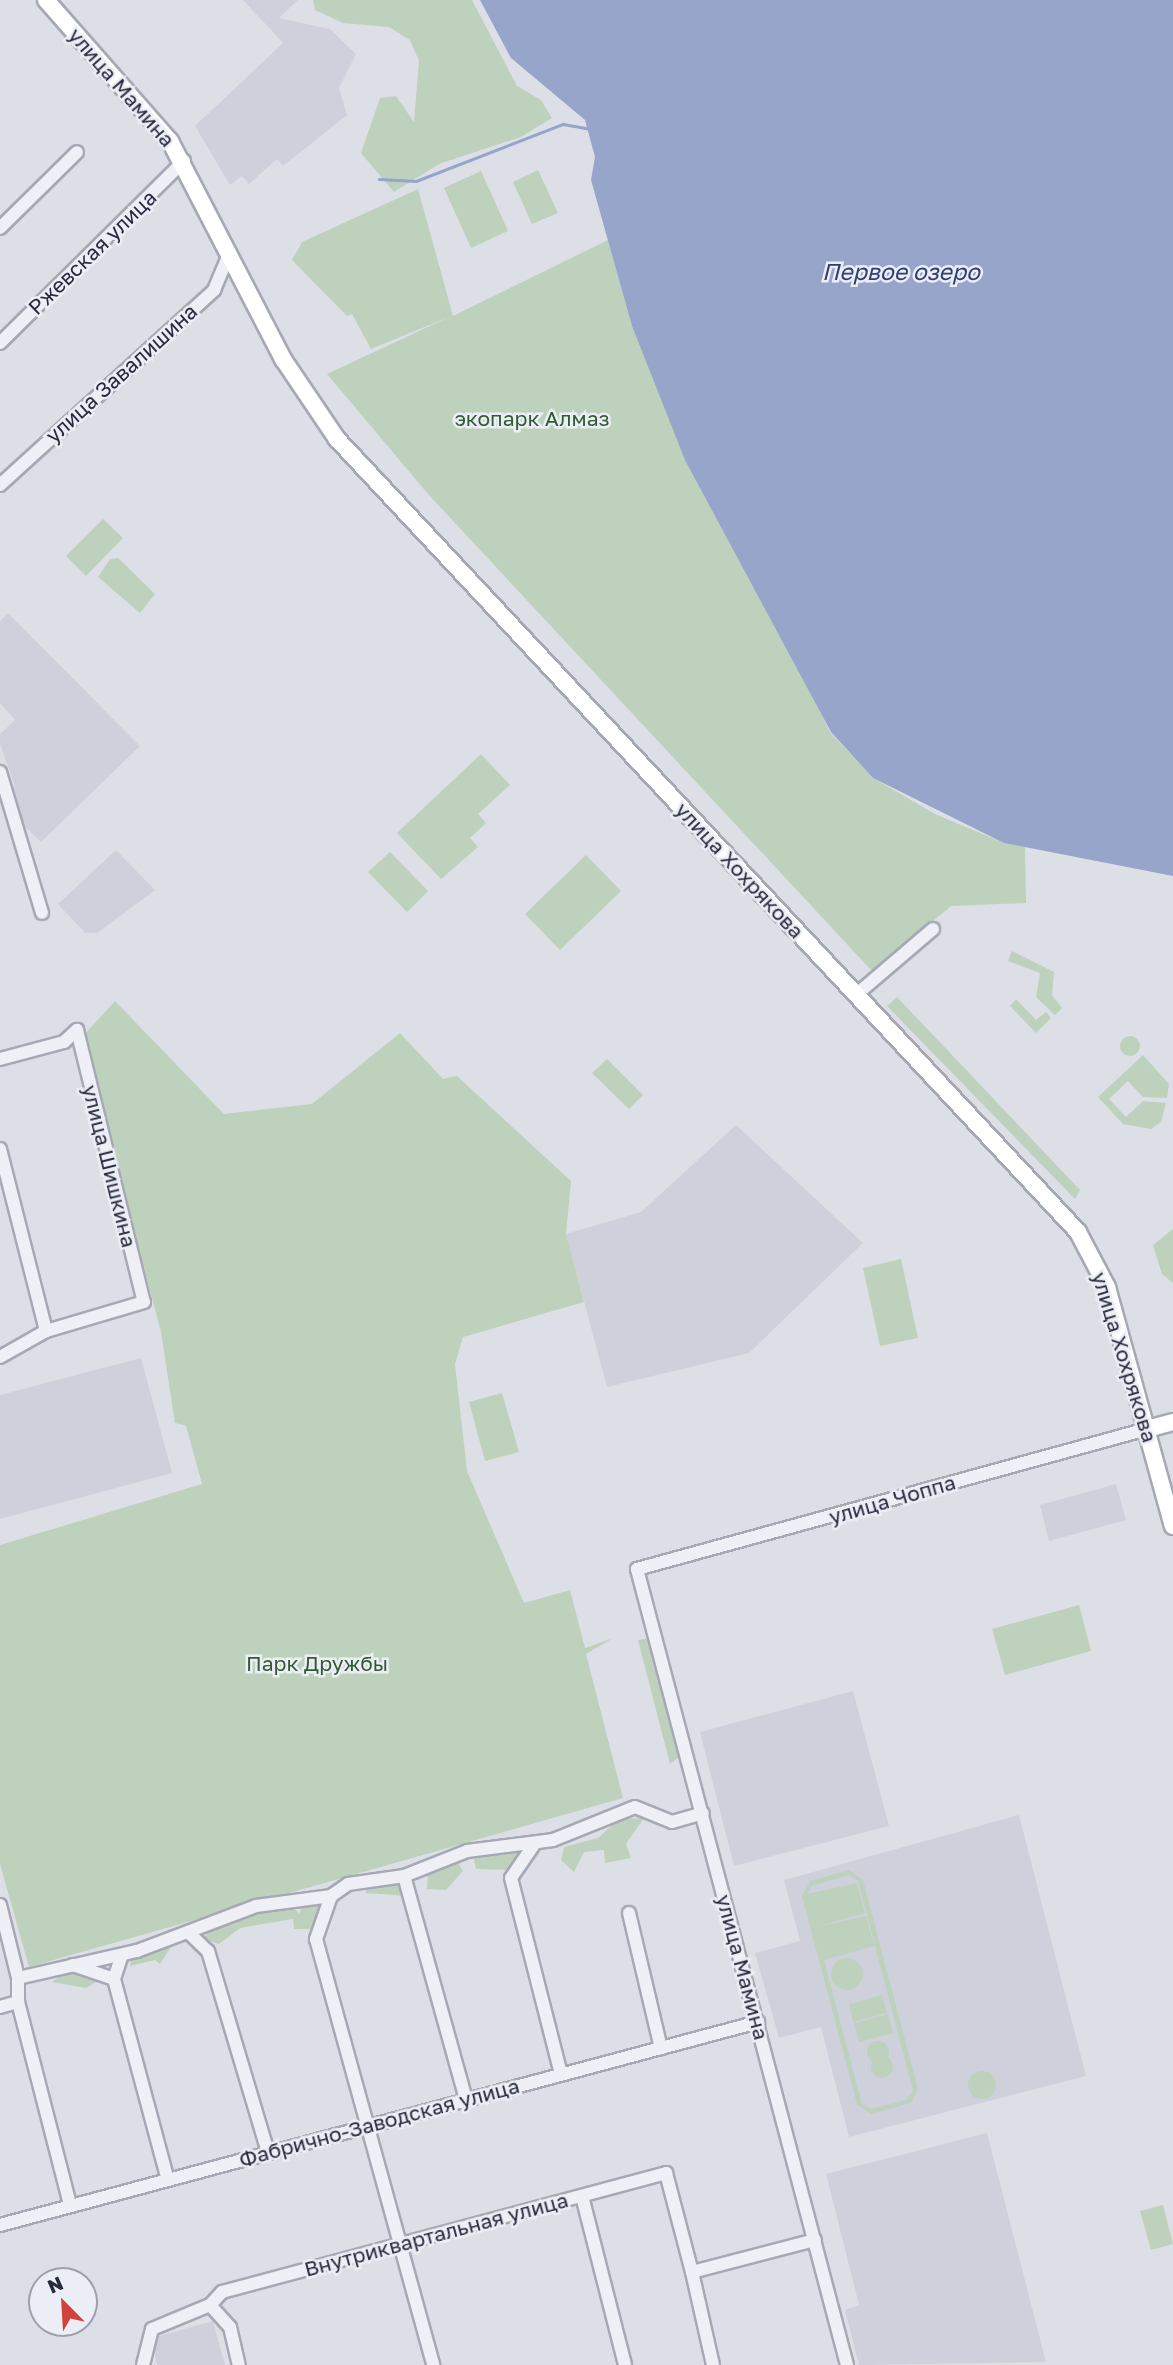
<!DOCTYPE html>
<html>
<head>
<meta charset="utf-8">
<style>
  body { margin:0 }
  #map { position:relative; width:1173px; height:2365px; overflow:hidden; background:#dddfe7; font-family:"Golos Text",sans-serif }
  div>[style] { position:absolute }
  .built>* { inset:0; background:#ced1dc }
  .green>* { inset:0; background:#bed1bd }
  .round { border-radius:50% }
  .water>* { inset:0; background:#96a5c9 }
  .stream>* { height:2.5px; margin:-1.25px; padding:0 1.25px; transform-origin:1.25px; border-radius:1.25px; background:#96a5c9 }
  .roads { filter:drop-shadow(2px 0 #a6a9b4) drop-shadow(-2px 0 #a6a9b4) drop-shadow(0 2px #a6a9b4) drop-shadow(0 -2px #a6a9b4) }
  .street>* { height:12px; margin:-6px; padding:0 6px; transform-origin:6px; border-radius:6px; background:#eff0f5 }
  .secondary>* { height:16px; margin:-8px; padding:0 8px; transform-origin:8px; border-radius:8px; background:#fff }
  span { translate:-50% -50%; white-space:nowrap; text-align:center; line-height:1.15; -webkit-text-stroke:5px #eceef5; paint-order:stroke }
  .street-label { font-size:21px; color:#262a3e }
  .park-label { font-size:21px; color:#335a33 }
  .water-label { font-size:23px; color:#2f4073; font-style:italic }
  .north { position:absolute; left:28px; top:2267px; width:70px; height:70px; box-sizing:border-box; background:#eceef5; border:2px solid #9da0ac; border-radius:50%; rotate:336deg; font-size:19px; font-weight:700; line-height:28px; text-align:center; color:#262a3e }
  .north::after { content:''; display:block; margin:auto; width:24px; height:32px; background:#d2423c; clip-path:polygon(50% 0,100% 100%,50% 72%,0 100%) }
</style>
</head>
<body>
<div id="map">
  <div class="built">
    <i style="clip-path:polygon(243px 0,298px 0,279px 18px,330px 29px,356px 54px,339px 88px,347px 115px,283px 166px,277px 159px,249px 184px,242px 176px,230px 185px,195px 126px,283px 43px)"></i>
    <i style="clip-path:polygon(8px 613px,140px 746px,41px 842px,16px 818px,14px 783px,0 744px,0 734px,15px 720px,0 703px,0 621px)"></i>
    <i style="clip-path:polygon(116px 850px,155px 890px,97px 933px,85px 933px,58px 904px)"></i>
    <i style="clip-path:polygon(736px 1125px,863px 1243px,749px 1353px,607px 1387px,566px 1234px,641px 1212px)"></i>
    <i style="clip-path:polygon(141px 1358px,172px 1473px,0 1519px,0 1395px)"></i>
    <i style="clip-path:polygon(1116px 1484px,1126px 1520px,1049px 1541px,1040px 1505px)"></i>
    <i style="clip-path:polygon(853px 1691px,889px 1826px,734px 1866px,700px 1732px)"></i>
    <i style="clip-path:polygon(1019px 1815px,1086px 2076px,849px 2137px,821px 2027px,779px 2038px,755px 1953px,800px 1941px,784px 1880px)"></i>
    <i style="clip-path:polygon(987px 2133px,1046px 2362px,859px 2365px,845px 2310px,859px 2305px,826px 2174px)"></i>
    <i style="clip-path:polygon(213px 2321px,225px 2365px,157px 2365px,152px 2338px)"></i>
  </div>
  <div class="green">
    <i style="clip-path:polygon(313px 0,472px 0,517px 86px,541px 100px,552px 118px,521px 137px,439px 164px,394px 192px,361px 153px,380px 98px,396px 96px,414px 122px,419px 61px,410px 40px,389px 27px,343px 23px,315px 10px)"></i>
    <i style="clip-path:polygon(538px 170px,558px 213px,532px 224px,513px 182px)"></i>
    <i style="clip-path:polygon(481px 171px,508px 231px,471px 248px,444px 188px)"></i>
    <i style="clip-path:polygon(418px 189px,453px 316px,608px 240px,632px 326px,830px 732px,873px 778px,935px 814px,1004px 843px,1025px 845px,1026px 903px,951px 906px,872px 971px,428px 494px,327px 374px,449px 317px,371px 349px,352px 314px,347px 316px,292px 260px,302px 242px)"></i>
    <i style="clip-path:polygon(103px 519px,123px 538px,86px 576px,66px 556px)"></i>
    <i style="clip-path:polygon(118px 558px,155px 594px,140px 613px,98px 577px,110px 559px)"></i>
    <i style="clip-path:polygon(481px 754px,510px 785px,478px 814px,486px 823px,470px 838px,478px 847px,441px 879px,397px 833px)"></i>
    <i style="clip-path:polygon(390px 852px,428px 891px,407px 912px,368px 872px)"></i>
    <i style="clip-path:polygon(586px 855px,621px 891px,560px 950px,525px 914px)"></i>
    <i style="clip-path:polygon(1012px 951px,1054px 972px,1052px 995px,1062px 1008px,1055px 1015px,1036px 997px,1040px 973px,1008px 961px)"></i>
    <i style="clip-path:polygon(897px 997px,1080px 1190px,1075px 1199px,887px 1006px)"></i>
    <i style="clip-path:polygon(1016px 999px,1036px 1020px,1046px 1012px,1051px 1018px,1036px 1033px,1010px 1006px)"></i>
    <i style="clip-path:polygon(115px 1001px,224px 1114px,312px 1104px,400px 1033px,443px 1079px,457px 1076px,571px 1181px,566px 1234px,584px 1302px,463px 1337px,455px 1364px,467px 1471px,524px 1603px,570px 1590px,585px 1648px,613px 1638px,586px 1654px,623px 1798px,29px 1967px,0 1864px,0 1545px,202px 1484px,186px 1426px,175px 1423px,161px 1332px,83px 1036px)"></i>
    <i class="round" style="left:1120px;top:1036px;width:20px;height:20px"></i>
    <i style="clip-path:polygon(1143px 1055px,1169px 1084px,1167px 1098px,1143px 1097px,1128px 1081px,1109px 1099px,1126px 1117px,1143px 1101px,1166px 1103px,1161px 1122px,1151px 1129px,1123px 1124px,1098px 1097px)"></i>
    <i style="clip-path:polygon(607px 1059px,643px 1095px,629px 1109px,592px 1073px)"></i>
    <i style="clip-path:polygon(1173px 1229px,1173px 1283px,1162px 1274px,1153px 1245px)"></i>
    <i style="clip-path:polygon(901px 1259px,918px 1338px,880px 1346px,863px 1268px)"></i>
    <i style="clip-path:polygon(502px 1393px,519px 1452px,485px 1461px,469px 1402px)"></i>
    <i style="clip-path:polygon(1079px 1605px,1091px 1651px,1005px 1675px,992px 1629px)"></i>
    <i style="clip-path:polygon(650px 1638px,681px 1755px,670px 1764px,638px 1640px)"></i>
    <i style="clip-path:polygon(644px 1818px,626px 1844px,631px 1858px,605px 1863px,604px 1850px,584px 1852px,574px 1872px,561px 1860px,564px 1847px,598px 1838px,619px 1819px)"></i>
    <i style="clip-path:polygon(497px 1850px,523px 1852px,511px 1870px,476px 1869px,473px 1855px)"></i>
    <i style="clip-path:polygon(456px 1860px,463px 1871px,446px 1890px,427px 1889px,428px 1873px)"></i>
    <i style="clip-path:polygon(evenodd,849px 1870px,863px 1880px,918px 2089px,911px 2103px,871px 2114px,857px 2104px,802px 1896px,810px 1881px,849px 1870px,849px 1875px,858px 1881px,913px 2091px,906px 2100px,871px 2109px,862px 2104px,824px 1960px,874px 1946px,866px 1916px,815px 1927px,865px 1913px,857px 1883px,807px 1894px,812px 1886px,849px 1875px)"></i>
    <i style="clip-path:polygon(402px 1885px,408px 1896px,365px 1893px,368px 1886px)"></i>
    <i style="clip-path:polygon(305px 1900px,323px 1907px,316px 1929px,294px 1929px,293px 1919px,240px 1928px,219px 1944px,203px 1939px,209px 1930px,245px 1912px,293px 1906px,299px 1914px)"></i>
    <i style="clip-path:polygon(171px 1947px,160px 1964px,155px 1960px,130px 1966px,131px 1960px)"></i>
    <i class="round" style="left:831px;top:1958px;width:32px;height:32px"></i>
    <i style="clip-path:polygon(71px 1968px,101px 1979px,86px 1988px,52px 1982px)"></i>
    <i style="clip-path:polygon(882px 1995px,887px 2013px,853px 2022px,849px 2004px)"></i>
    <i style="clip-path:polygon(888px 2014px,893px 2033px,859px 2042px,854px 2023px)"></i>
    <i class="round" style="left:867px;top:2041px;width:22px;height:22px"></i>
    <i class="round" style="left:871px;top:2056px;width:22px;height:22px"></i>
    <i class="round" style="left:968px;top:2071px;width:28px;height:28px"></i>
    <i style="clip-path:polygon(1163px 2205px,1173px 2244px,1151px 2250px,1140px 2211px)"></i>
  </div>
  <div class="water">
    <i style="clip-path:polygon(480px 0,1173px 0,1173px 876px,1004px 843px,873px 778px,831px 732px,685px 460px,632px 326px,591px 180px,595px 157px,585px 120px,511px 58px)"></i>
  </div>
  <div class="stream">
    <i style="left:379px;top:179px;width:37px;rotate:3deg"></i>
    <i style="left:416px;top:181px;width:158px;rotate:-21.2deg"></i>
    <i style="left:563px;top:124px;width:27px;rotate:10deg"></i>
  </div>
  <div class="roads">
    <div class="street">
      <i style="left:0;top:228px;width:108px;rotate:-44.6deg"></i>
      <i style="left:0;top:343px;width:259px;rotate:-44.7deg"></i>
      <i style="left:0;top:485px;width:290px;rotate:-42.3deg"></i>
      <i style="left:214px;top:290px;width:41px;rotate:-67.2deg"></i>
      <i style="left:0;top:772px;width:147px;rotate:73.4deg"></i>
      <i style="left:857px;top:994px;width:100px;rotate:-40.5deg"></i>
      <i style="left:0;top:1059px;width:66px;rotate:-14.9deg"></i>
      <i style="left:64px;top:1042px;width:18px;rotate:-43deg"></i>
      <i style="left:77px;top:1030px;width:280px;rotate:76.2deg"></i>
      <i style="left:144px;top:1302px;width:102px;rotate:163.5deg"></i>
      <i style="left:46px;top:1331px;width:53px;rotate:150.5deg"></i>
      <i style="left:0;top:1149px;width:188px;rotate:75.8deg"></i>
      <i style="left:535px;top:1843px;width:42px;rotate:124.4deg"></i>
      <i style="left:511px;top:1878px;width:202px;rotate:75.7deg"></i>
      <i style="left:404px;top:1876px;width:231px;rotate:74.5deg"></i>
      <i style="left:331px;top:1896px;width:46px;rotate:109.2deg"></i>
      <i style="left:316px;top:1939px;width:442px;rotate:74.6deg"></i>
      <i style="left:0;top:1905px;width:75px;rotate:76.1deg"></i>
      <i style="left:18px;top:1978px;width:24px;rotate:90deg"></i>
      <i style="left:18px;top:2002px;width:209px;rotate:75.6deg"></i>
      <i style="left:629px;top:1913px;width:139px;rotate:76.7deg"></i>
      <i style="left:188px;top:1932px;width:28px;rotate:44deg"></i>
      <i style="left:208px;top:1951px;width:210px;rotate:73.4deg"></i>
      <i style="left:73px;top:1965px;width:43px;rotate:18.9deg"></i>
      <i style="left:114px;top:1979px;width:25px;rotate:-72deg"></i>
      <i style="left:18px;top:1978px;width:122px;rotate:-12.8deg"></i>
      <i style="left:137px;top:1951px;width:127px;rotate:-20.7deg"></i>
      <i style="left:256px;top:1906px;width:76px;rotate:-7.6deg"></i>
      <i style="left:331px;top:1896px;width:21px;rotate:-35deg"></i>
      <i style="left:348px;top:1884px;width:57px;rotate:-8.1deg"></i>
      <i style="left:404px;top:1876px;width:68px;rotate:-21.6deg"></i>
      <i style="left:467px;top:1851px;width:87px;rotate:-7.3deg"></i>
      <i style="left:553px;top:1840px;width:88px;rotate:-21.9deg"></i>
      <i style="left:635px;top:1807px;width:40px;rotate:22deg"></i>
      <i style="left:672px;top:1822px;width:32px;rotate:-16deg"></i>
      <i style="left:114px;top:1979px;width:205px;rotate:75deg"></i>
      <i style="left:0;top:2007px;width:19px;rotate:-16deg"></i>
      <i style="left:582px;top:2196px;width:174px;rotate:75.7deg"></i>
      <i style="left:0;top:2225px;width:785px;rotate:-14.99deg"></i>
      <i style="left:210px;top:2305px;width:30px;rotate:48deg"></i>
      <i style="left:230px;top:2327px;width:39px;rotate:77deg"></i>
      <i style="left:143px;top:2365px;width:37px;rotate:-76deg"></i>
      <i style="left:152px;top:2329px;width:63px;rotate:-22.5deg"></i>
      <i style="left:210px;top:2305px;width:18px;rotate:-47deg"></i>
      <i style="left:222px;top:2292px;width:460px;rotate:-15deg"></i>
      <i style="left:666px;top:2173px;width:102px;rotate:75.3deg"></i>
      <i style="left:713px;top:2365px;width:95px;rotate:-102.7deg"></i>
      <i style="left:692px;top:2272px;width:127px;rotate:-14.6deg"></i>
      <i style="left:847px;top:2365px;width:823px;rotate:-104.78deg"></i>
      <i style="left:637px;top:1569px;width:529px;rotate:-15.35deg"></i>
    </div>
    <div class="secondary">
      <i style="left:46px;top:0;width:188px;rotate:48.7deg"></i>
      <i style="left:170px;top:141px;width:246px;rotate:62.6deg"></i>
      <i style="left:283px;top:359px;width:97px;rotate:56deg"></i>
      <i style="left:337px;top:439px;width:1085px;rotate:46.94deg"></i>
      <i style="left:1078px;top:1232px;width:62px;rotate:62.2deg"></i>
      <i style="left:1107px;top:1287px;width:248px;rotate:74.6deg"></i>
      <i style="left:1147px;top:1429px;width:27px;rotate:-15deg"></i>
    </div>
  </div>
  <div class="street-label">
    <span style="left:122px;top:87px;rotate:49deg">улица Мамина</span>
    <span style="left:92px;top:252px;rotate:-44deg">Ржевская улица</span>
    <span style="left:121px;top:373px;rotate:-42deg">улица Завалишина</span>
    <span style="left:740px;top:870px;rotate:47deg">улица Хохрякова</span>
    <span style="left:110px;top:1166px;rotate:76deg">улица Шишкина</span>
    <span style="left:1125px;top:1357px;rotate:73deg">улица Хохрякова</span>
    <span style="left:892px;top:1499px;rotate:-16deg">улица Чоппа</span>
    <span style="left:743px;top:1967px;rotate:75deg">улица Мамина</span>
    <span style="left:379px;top:2122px;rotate:-15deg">Фабрично-Заводская улица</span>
    <span style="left:436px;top:2234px;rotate:-15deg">Внутриквартальная улица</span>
  </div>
  <div class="park-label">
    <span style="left:532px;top:418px">экопарк Алмаз</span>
    <span style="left:317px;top:1663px">Парк Дружбы</span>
  </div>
  <div class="water-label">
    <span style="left:901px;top:271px">Первое озеро</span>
  </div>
  <div class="north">N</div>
</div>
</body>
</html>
